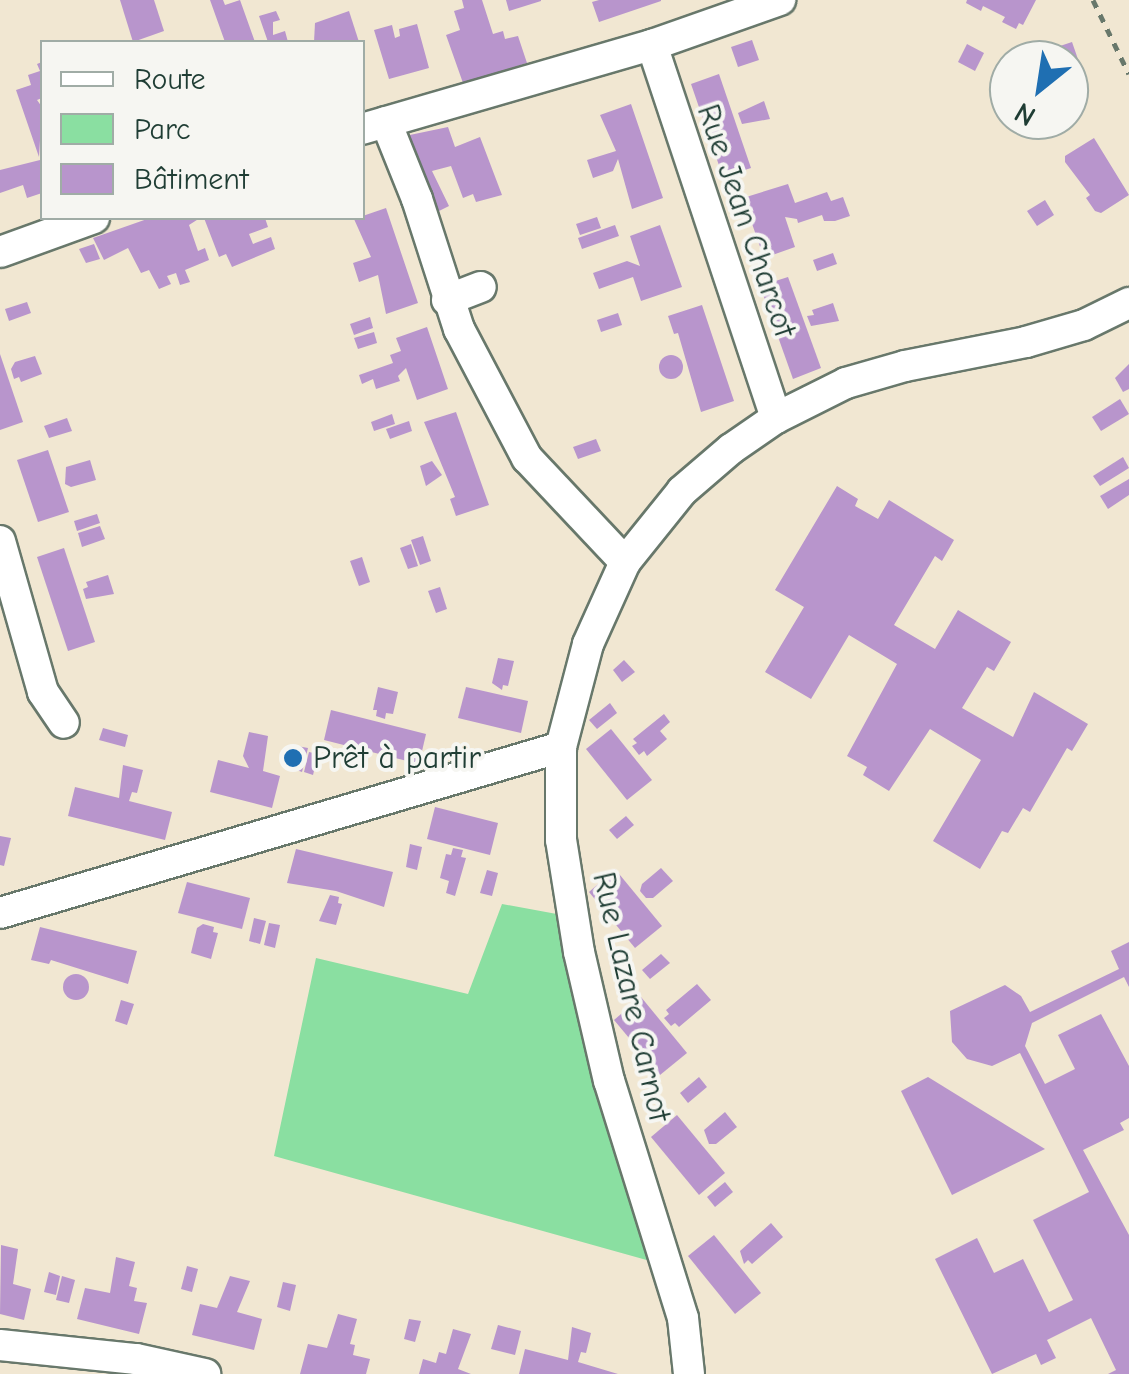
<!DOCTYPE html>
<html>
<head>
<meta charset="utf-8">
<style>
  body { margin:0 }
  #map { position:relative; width:1129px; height:1374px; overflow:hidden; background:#f1e7d2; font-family:"Comic Neue",sans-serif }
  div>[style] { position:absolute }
  .green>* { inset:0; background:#8adfa1 }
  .building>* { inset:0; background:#b895cc }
  .round { border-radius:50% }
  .path>* { height:5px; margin-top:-2.5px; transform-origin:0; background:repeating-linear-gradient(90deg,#68786b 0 8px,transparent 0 16px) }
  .roads { filter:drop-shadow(2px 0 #68786b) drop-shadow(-2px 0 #68786b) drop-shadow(0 2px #68786b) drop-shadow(0 -2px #68786b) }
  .minor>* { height:30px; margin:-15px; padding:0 15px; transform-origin:15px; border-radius:15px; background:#fff }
  .dots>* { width:28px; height:28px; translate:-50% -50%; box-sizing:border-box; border:5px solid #f6f6f2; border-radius:50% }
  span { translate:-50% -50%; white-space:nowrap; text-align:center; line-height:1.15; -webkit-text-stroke:8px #f6f6f2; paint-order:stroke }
  .street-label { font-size:32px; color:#1f3d34 }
  .poi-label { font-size:32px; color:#1f3d34 }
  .left { translate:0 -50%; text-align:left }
  .legend { position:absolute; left:40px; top:40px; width:325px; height:180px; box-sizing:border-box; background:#f6f6f2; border:2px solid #a0aca6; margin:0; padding:12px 18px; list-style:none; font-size:30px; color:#1f3d34 }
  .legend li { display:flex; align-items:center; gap:20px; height:50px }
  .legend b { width:50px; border:2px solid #a0aca6 }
  .north { position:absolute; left:989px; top:40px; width:100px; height:100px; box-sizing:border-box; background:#f6f6f2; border:2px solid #a0aca6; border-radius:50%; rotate:210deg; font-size:28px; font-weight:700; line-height:40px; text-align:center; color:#1f3d34 }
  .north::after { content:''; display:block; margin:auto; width:35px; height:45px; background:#1f6fb2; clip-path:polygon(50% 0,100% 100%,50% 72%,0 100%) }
</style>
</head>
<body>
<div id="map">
  <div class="green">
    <i style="clip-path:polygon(502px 904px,573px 917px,668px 1266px,274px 1156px,316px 958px,468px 994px)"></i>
  </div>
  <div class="building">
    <i style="clip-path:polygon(120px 0,154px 0,164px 31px,133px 42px)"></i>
    <i style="clip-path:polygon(210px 0,223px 0,225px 5px,240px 0,255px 42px,225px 42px)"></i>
    <i style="clip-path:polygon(462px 0,482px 0,493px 34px,503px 31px,505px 39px,518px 36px,527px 63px,463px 83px,446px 35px,460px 30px,454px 11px,464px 8px)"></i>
    <i style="clip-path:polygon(506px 0,541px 0,541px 1px,509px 11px)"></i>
    <i style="clip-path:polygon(599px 0,661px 0,661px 1px,599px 22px,592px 2px)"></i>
    <i style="clip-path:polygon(967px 0,1036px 0,1023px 25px,1019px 23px,1016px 29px,1002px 22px,1005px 17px,983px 6px,981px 11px,966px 3px)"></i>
    <i style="clip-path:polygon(276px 11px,280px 20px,273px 22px,273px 35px,285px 31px,288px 42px,268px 42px,259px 16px)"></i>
    <i style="clip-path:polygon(349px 11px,359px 42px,314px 42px,315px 23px)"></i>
    <i style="clip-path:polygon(417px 24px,429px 68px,389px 79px,374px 30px,392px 25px,395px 38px,400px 36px,399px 29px)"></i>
    <i style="clip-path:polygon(752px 40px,759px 60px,738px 67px,731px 47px)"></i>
    <i style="clip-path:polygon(1072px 42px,1080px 65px,1069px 69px,1060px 46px)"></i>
    <i style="clip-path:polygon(967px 44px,984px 53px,975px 71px,958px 62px)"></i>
    <i style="clip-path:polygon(42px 62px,42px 98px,37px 100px,42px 107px,39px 157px,16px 90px,31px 85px,28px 75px,40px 71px,37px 64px)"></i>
    <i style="clip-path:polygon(719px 74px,751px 168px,723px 177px,691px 84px)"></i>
    <i style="clip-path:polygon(764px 101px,770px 119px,742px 124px,738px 113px)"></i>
    <i style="clip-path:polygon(631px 104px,663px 198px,632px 209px,618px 159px,613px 171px,593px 178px,587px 160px,616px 151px,600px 115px)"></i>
    <i style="clip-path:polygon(448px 127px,455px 147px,480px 137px,502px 195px,476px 202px,473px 194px,463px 198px,451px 166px,432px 171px,449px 206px,439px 211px,405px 136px)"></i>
    <i style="clip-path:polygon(1094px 138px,1129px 195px,1101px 213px,1095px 211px,1086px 198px,1090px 195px,1065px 162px,1065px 156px)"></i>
    <i style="clip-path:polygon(40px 160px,42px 193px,27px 198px,23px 185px,0 193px,0 170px)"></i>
    <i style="clip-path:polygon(788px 184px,795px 203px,827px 192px,831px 201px,843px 197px,850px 216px,835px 221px,824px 221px,822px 215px,798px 223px,797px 219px,785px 217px,795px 247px,764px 258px,743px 198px)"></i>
    <i style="clip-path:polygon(1045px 200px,1054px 215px,1037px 226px,1027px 211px)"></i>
    <i style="clip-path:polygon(386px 208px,418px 303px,386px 314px,378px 275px,359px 282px,353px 263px,371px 257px,354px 219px)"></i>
    <i style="clip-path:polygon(597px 217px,601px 228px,580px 235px,576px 224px)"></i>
    <i style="clip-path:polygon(150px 218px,200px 218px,189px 225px,198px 251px,205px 248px,209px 260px,185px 270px,190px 282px,180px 285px,176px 273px,167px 276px,171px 284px,159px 289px,149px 270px,141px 273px,128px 248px,104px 260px,93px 238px)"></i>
    <i style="clip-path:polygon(204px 218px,265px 218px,268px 227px,249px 234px,253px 244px,271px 237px,275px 249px,232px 267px,226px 254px,219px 257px)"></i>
    <i style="clip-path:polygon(615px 225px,619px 236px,582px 249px,578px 238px)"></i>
    <i style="clip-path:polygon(660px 225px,682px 287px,641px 301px,633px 277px,599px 289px,593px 273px,627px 261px,640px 266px,630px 236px)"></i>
    <i style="clip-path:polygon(94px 244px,100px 259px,86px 263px,79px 249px)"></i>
    <i style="clip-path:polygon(833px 253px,837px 264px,817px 271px,813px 260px)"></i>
    <i style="clip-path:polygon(788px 277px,821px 368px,793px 379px,760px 286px)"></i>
    <i style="clip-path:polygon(27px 302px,31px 313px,9px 321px,5px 309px)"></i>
    <i style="clip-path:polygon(833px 303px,839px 321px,811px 326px,807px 316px,814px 315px,812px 310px)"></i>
    <i style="clip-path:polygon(702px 305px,734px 401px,701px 412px,678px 333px,674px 334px,668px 316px)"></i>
    <i style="clip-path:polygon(618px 313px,622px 325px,601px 332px,597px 320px)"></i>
    <i style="clip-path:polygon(370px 317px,373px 328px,354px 335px,350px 324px)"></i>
    <i style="clip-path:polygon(427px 327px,448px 389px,417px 400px,406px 368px,398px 376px,400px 381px,376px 389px,373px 379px,362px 384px,359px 375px,393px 363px,390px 355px,401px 351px,396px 338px)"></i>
    <i style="clip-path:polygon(374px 332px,377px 343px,358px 349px,354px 338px)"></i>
    <i style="clip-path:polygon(0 354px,23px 422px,0 430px)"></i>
    <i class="round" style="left:659px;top:355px;width:24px;height:24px"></i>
    <i style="clip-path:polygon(35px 356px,42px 374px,21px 382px,19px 377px,14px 379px,11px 369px,15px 362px)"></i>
    <i style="clip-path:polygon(1129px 364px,1129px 389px,1123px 392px,1115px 378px)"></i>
    <i style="clip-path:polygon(1120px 399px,1129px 414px,1101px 431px,1092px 417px)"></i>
    <i style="clip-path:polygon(456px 412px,489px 505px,456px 516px,450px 499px,455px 497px,424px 422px)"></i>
    <i style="clip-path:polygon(392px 414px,395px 424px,374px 431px,371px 422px)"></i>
    <i style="clip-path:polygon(67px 418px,72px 431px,49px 438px,44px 426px)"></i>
    <i style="clip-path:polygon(409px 421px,412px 431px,390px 439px,386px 429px)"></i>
    <i style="clip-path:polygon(596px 439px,601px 451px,578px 459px,573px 447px)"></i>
    <i style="clip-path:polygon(48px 450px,69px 512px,38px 522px,17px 460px)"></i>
    <i style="clip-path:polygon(1123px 457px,1129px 468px,1100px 486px,1093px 476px)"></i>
    <i style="clip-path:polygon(90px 460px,96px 480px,71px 487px,65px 484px,66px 467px)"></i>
    <i style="clip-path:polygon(432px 461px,442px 475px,426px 486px,420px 466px)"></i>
    <i style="clip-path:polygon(1129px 479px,1129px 495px,1108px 509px,1100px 496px)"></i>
    <i style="clip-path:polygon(837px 486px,858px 499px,855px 506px,878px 519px,889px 500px,954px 540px,942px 561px,935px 556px,894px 625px,935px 649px,958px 610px,1011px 642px,994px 671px,987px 667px,962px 708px,1013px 737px,1034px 692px,1088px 724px,1072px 751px,1067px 748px,1030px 812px,1023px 808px,1008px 833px,1002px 831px,980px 869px,933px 841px,981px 760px,930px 729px,889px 791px,863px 775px,867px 767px,847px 756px,897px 664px,849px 635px,811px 699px,765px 672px,804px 607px,775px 590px)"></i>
    <i style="clip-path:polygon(97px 514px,100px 523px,77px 531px,74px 521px)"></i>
    <i style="clip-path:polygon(100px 526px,105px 539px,82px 547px,78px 533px)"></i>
    <i style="clip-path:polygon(423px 536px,431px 561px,420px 565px,411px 540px)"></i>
    <i style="clip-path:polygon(411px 544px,418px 566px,408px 569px,400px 548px)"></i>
    <i style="clip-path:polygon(64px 548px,95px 642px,68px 651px,37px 557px)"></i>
    <i style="clip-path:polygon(362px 557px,370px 582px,359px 586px,350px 561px)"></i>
    <i style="clip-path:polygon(108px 575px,114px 594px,86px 599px,83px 589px,88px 587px,86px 582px)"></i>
    <i style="clip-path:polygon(440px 587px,447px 609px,436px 613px,428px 591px)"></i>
    <i style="clip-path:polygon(498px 658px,514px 661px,508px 686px,503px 685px,502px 690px,492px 683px)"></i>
    <i style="clip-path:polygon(624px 660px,635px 672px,622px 682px,613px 670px)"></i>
    <i style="clip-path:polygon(378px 687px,398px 692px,393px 714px,386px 713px,385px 719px,376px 716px,377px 710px,373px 710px)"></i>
    <i style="clip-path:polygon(466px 687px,528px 701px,521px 733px,458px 718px)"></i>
    <i style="clip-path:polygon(610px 703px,617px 713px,597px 729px,589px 720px)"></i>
    <i style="clip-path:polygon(331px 710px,426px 734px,419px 764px,324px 740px)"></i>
    <i style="clip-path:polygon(664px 714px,670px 722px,660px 731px,667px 739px,647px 756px,644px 751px,639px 755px,632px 746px,637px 743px,633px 739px)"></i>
    <i style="clip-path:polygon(103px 728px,128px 735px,125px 747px,99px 740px)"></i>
    <i style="clip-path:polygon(611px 729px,652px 780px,627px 800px,586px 749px)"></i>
    <i style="clip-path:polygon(249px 732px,268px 736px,263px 771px,280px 776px,272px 808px,210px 792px,218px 760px,249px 768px,243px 756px)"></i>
    <i style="clip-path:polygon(297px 746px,308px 748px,302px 772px,291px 768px)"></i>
    <i style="clip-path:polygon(309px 752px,318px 754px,313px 775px,304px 772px)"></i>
    <i style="clip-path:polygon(123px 765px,143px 770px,137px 793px,132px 792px,129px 801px,172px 812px,165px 840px,68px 816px,75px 787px,119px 798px)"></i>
    <i style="clip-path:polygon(435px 807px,498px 823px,490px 855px,427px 839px)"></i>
    <i style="clip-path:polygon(626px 816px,634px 825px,617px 839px,609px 830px)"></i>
    <i style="clip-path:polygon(0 836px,11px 838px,4px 866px,0 865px)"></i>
    <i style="clip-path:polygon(410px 844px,422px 847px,417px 870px,406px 867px)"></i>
    <i style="clip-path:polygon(453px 848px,463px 850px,461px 857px,466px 858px,455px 896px,446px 893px,449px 881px,440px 878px,446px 854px,451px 855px)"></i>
    <i style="clip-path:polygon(296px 849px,393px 872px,384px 907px,336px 891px,287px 883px)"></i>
    <i style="clip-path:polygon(661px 868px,673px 881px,653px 898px,646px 898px,640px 891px,642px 884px)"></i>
    <i style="clip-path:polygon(615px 869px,662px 926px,635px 948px,589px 892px)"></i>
    <i style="clip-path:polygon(487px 870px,498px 873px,492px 896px,480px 893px)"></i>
    <i style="clip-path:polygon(187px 882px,250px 898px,242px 929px,178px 913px)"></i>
    <i style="clip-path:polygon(330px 895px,339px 897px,338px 903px,342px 904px,336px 925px,319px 921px)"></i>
    <i style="clip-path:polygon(254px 918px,266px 921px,260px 944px,249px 941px)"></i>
    <i style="clip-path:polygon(269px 923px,280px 925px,275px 948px,264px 945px)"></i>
    <i style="clip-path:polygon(203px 924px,214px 927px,213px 932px,218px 933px,211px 959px,191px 953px,197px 928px)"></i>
    <i style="clip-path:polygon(40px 927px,137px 951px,128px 984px,51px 960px,49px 964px,31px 960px)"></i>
    <i style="clip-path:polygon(1129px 942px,1129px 987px,1124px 977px,1032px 1023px,1025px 1046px,1045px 1084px,1075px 1069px,1058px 1035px,1101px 1014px,1129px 1066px,1129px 1118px,1120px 1123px,1124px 1130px,1083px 1150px,1129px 1235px,1129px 1374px,1108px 1374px,1116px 1370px,1091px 1318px,1047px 1340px,1056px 1358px,1041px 1365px,1036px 1354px,992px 1374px,935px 1259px,977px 1238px,994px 1273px,1023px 1259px,1049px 1312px,1073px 1300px,1033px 1220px,1089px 1192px,1020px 1053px,992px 1066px,967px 1059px,952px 1042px,950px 1011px,1005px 985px,1021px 996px,1030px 1012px,1119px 969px,1111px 951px)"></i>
    <i style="clip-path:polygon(661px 954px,670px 963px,650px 979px,642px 970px)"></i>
    <i class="round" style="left:63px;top:974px;width:26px;height:26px"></i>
    <i style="clip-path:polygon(697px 984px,711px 1000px,679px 1027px,675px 1023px,671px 1026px,664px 1018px,669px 1014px,666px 1010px)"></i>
    <i style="clip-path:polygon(641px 997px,687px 1053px,660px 1075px,614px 1020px)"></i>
    <i style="clip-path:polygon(121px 1000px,134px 1004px,127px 1025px,115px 1021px)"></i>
    <i style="clip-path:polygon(699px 1077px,707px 1087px,688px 1103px,680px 1093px)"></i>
    <i style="clip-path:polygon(928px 1077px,1045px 1149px,952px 1195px,901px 1091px)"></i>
    <i style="clip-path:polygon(725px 1112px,737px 1127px,716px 1144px,709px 1144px,704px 1130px)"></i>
    <i style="clip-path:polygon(677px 1115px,725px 1173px,699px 1195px,651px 1137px)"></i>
    <i style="clip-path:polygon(725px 1182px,733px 1192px,715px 1207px,707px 1197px)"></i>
    <i style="clip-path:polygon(771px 1223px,783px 1237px,752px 1264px,748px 1260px,744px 1264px,740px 1251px)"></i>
    <i style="clip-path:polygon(714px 1235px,761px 1293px,735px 1314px,688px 1256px)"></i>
    <i style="clip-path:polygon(1px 1245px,18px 1249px,13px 1284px,31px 1289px,24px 1320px,0 1314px)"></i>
    <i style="clip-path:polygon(116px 1257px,135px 1262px,129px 1286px,137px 1288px,134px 1301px,147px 1303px,139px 1334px,77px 1319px,85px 1288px,110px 1293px)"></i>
    <i style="clip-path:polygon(187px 1266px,198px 1269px,192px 1292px,181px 1289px)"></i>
    <i style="clip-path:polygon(49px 1272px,60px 1276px,56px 1295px,44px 1292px)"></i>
    <i style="clip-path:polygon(62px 1276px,75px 1280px,69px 1303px,56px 1300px)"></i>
    <i style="clip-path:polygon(230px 1276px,250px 1281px,237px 1312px,262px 1319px,254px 1350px,192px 1335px,200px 1304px,217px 1308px)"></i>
    <i style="clip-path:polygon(283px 1282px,296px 1285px,290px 1311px,277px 1307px)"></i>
    <i style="clip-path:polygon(338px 1314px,357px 1319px,350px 1344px,355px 1345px,353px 1355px,370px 1359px,366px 1374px,300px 1374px,308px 1344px,327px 1348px)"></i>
    <i style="clip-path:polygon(409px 1319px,421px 1321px,415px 1342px,404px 1339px)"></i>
    <i style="clip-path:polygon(498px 1325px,521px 1331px,515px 1355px,491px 1349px)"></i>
    <i style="clip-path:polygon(572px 1327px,591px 1333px,586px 1353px,581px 1352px,578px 1362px,618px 1374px,519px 1374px,525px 1349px,568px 1360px)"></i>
    <i style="clip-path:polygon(453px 1329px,471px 1334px,458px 1369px,471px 1374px,419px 1374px,423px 1359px,436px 1363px,439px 1352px,446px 1354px)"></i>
  </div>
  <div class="path">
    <i style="left:1093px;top:0;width:82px;rotate:64.1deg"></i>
  </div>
  <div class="roads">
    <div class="minor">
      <i style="left:652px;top:45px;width:393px;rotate:71.6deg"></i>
      <i style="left:386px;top:122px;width:83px;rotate:68.1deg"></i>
      <i style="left:417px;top:199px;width:137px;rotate:72.1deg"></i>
      <i style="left:459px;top:329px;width:146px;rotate:62.2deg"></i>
      <i style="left:527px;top:458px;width:143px;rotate:46.7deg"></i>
      <i style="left:362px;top:129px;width:302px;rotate:-16.2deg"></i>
      <i style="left:652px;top:45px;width:136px;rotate:-19.4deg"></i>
      <i style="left:0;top:252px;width:100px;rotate:-19.9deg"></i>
      <i style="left:447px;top:300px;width:36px;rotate:-21deg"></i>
      <i style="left:0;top:541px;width:157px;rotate:74.1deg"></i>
      <i style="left:43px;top:692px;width:37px;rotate:56deg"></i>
      <i style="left:0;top:913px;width:585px;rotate:-16.48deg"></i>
      <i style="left:0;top:1345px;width:137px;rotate:5.9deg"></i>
      <i style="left:136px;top:1359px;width:71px;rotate:12.3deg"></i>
      <i style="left:689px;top:1374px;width:56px;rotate:-96.1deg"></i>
      <i style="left:683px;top:1318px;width:248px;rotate:-107.3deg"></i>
      <i style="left:609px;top:1081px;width:132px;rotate:-103.1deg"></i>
      <i style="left:579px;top:952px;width:113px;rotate:-99.1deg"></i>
      <i style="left:561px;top:840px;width:93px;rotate:-90deg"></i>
      <i style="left:561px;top:747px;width:106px;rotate:-75.3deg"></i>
      <i style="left:588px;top:644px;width:90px;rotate:-65.7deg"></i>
      <i style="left:625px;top:562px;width:91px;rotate:-51.2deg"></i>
      <i style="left:682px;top:491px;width:65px;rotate:-40.6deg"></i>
      <i style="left:731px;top:449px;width:55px;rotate:-34.6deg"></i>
      <i style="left:776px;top:418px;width:78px;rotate:-26.6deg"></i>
      <i style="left:846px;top:383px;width:61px;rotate:-16.1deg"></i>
      <i style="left:905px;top:366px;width:123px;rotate:-11.2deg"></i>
      <i style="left:1026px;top:342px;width:60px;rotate:-16.3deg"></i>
      <i style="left:1084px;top:325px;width:50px;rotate:-26.1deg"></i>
    </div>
  </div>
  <div class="dots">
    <i style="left:293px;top:758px;background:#1f6fb2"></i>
  </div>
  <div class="street-label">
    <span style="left:746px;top:221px;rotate:71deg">Rue Jean Charcot</span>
    <span style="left:631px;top:997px;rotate:77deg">Rue Lazare Carnot</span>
  </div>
  <div class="poi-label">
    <span class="left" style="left:313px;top:758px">Prêt à partir</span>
  </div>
  <ul class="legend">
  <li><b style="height:12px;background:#fff"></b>Route</li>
  <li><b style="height:28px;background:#8adfa1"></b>Parc</li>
  <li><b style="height:28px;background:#b895cc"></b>Bâtiment</li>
  </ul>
  <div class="north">N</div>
</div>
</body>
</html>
